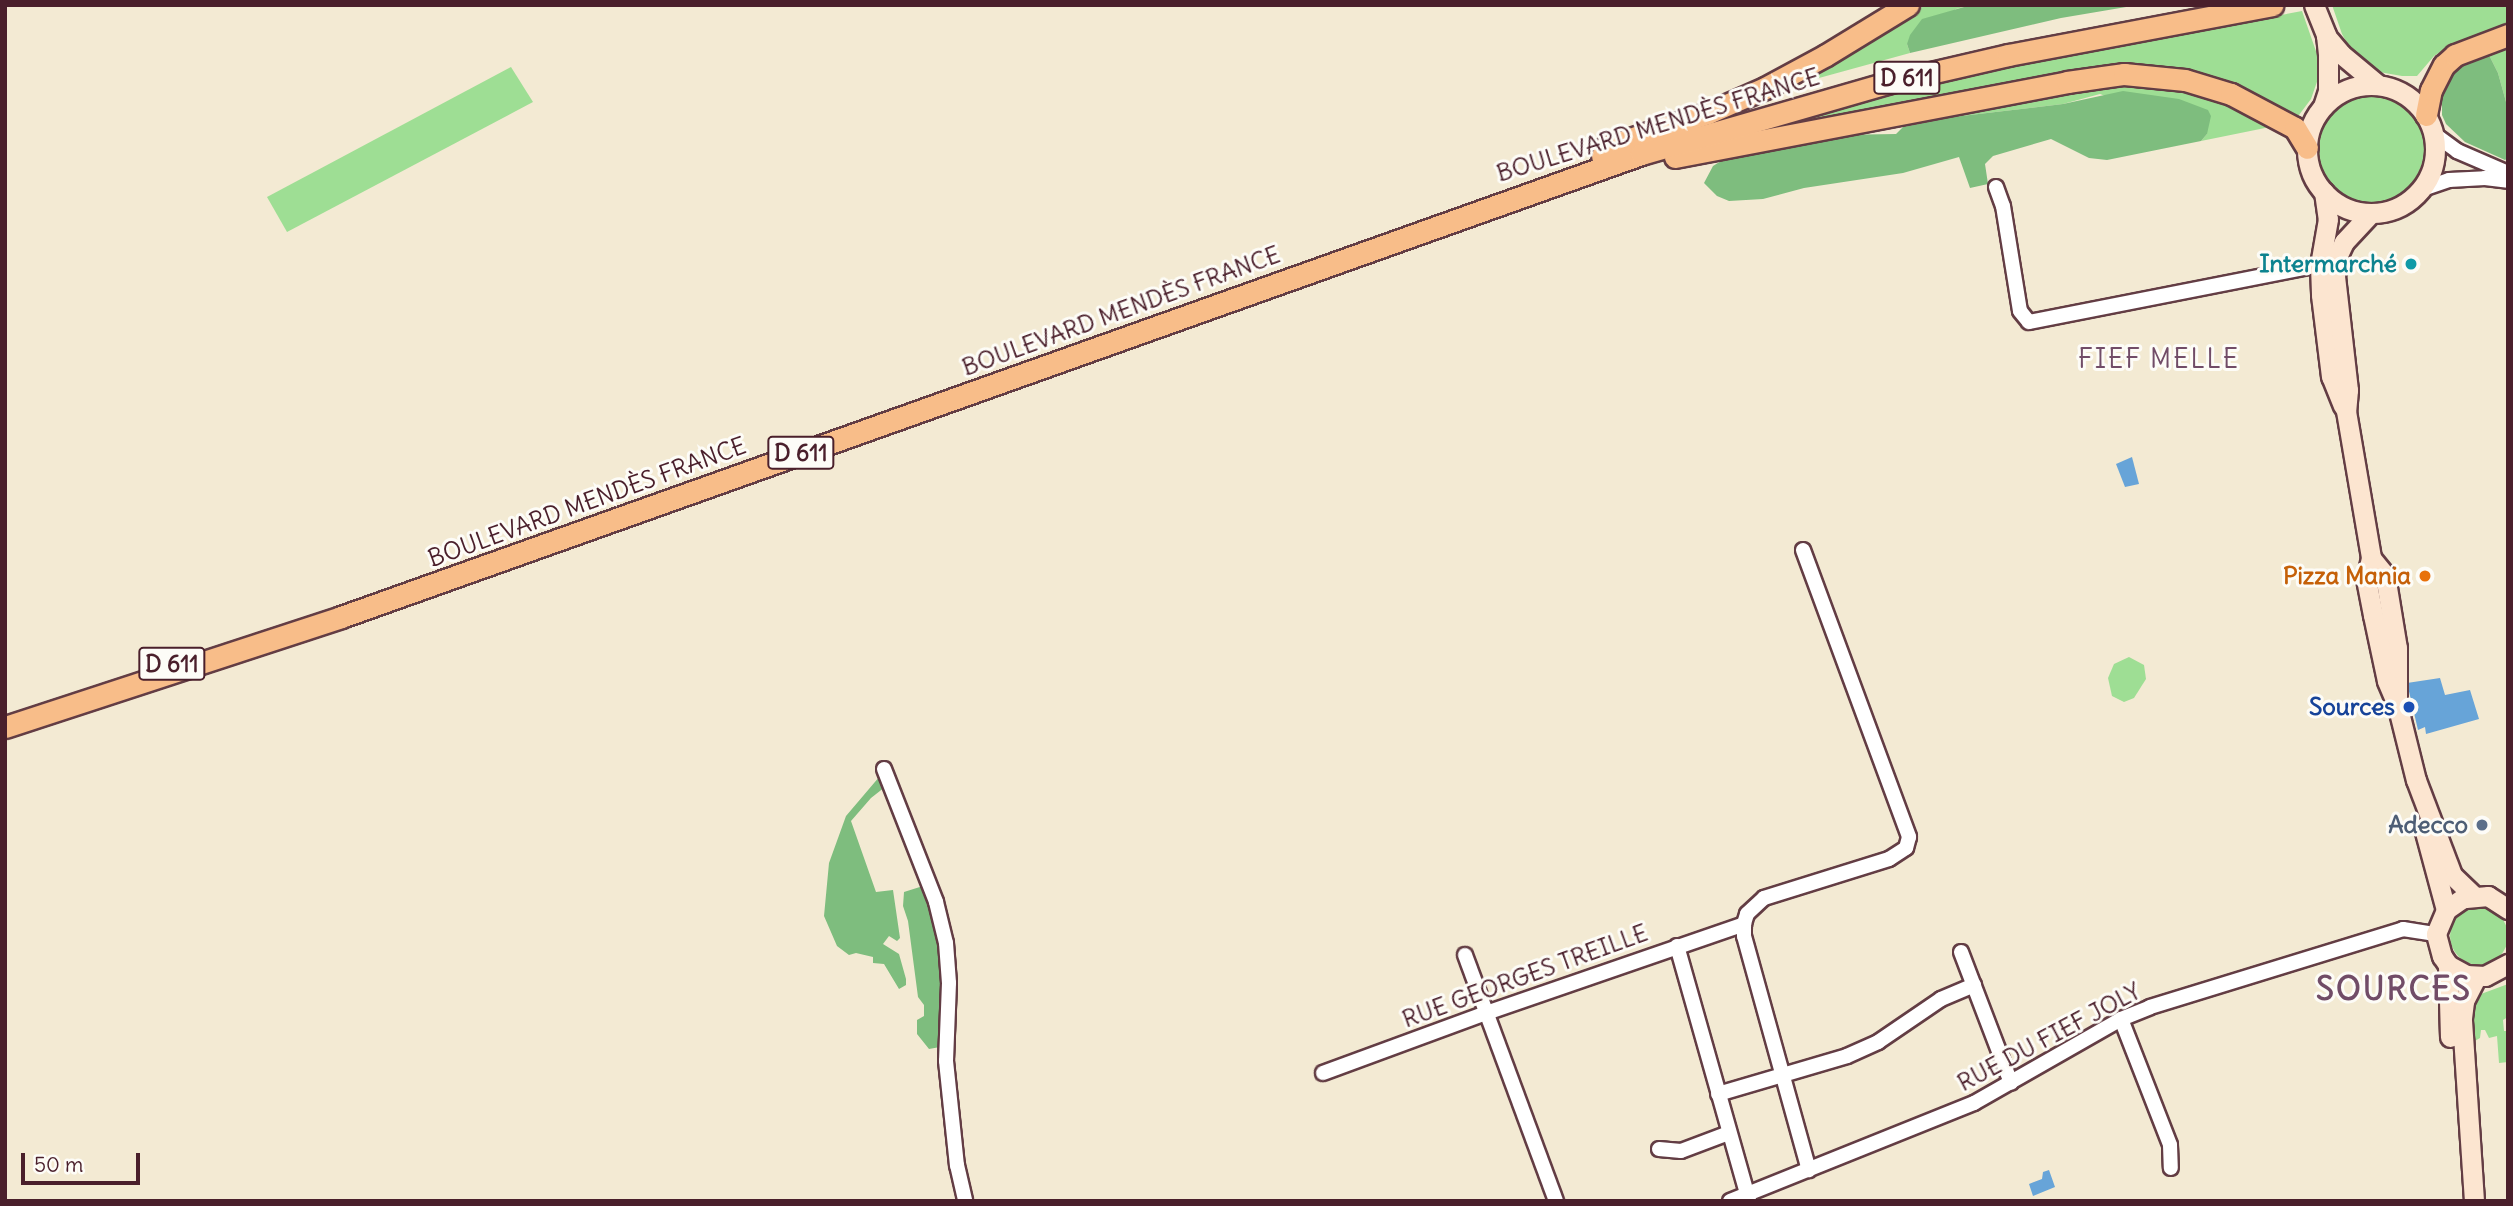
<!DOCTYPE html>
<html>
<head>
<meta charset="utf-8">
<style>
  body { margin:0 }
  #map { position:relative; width:2513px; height:1206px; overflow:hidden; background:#f3ead3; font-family:Delius,sans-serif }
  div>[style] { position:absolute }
  .green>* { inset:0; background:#9ede94 }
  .round { border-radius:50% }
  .forest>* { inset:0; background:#7ebd7e }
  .water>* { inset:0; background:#67a4d8 }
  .roads { filter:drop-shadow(2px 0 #633d44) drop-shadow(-2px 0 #633d44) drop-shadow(0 2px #633d44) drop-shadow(0 -2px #633d44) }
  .street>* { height:14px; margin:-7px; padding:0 7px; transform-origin:7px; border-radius:7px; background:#fff }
  .secondary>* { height:19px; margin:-9.5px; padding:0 9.5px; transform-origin:9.5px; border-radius:9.5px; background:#fce5d0 }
  .secondary>.ring { margin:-9.5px; padding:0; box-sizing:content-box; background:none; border:19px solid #fce5d0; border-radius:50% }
  .primary>* { height:21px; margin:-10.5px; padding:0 10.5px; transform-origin:10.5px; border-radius:10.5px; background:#f8bd89 }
  .dots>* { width:19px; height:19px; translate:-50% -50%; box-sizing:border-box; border:4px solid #fdfcf7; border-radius:50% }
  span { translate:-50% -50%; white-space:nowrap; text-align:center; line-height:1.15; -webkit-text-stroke:6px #fdfcf7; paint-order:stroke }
  .shield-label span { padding:2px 5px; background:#fdfcf7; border:2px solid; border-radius:5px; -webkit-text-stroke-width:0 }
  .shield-label { font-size:23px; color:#4a1f2b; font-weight:700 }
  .street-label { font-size:24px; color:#4a1f2b }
  .culture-label { font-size:24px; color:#0d838f; font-weight:700 }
  .right { translate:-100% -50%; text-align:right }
  .food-label { font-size:24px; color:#c56008; font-weight:700 }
  .transit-label { font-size:24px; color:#164399; font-weight:700 }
  .service-label { font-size:24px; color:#4e5e75; font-weight:700 }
  .neighbourhood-label { font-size:26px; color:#714c67; letter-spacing:2px }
  .district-label { font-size:32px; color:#714c67; font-weight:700; letter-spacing:2px }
  .frame { position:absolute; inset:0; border:7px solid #4a1f2b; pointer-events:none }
  .scale { position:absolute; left:21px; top:1153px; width:119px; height:32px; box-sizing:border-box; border:4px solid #4a1f2b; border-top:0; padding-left:9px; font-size:21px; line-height:24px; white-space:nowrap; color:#4a1f2b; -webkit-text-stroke:5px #fdfcf7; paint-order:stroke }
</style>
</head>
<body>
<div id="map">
  <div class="green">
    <i style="clip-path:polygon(1926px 5px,1971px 5px,1956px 9px,1907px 44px,1910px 53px,1775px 90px)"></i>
    <i style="clip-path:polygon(2332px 5px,2508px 5px,2508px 25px,2451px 45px,2434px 56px,2417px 76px,2402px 76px,2379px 72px,2353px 54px,2342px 34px)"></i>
    <i style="clip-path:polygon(2302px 11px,2318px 57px,2319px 76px,2311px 99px,2296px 119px,2189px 75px,1764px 128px,1978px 72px)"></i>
    <i style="clip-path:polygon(2508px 49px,2508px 109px,2498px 73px,2489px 55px)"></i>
    <i style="clip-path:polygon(511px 67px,533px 102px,287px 232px,267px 197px)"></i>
    <i style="clip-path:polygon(2134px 85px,2163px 87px,2210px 100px,2263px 120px,2270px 127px,2201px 141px,2207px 134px,2100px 94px,2063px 104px,1953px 117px,2048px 97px)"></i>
    <i class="round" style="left:2316px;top:95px;width:108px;height:108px"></i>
    <i style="clip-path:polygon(2129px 657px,2144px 665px,2146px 679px,2134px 698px,2124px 702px,2112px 696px,2108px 678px,2114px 664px)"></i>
    <i class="round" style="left:2450px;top:907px;width:58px;height:58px"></i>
    <i style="clip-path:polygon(2508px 984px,2508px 1017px,2503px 1020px,2504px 1031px,2508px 1031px,2508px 1062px,2499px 1063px,2497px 1036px,2489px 1038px,2485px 1030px,2481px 1030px,2480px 1038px,2473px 1042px,2474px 1007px,2481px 994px)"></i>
  </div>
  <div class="forest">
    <i style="clip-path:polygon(1971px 5px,2138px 5px,2061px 18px,1910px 53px,1907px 44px,1910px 35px,1922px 19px)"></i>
    <i style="clip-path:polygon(2489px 55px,2498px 73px,2508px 109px,2508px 158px,2505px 160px,2465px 142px,2446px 124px,2442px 115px,2442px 91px,2447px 80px,2462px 65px)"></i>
    <i style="clip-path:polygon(2123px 91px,2179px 99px,2208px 110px,2211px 116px,2207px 134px,2201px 141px,2107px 160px,2089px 158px,2051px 139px,1993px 156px,1985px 164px,1988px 184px,1970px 188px,1959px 157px,1903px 173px,1804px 188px,1763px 199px,1729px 201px,1717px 196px,1704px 183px,1713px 166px,1726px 158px,1834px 135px,1896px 134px,1903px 127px,1953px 117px,2063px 104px)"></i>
    <i style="clip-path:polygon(880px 776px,885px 787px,871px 798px,851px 821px,876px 892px,893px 890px,900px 938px,897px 941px,889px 936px,883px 944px,899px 954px,906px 979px,906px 985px,899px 989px,884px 964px,873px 963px,873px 957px,856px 953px,849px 955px,837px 946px,824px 916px,829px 863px,846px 816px)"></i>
    <i style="clip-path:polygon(923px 886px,935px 915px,945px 974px,940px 1047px,929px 1049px,917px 1034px,917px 1020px,924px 1016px,924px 1005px,918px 997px,908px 921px,903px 906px,904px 892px)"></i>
  </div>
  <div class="water">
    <i style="clip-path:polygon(2132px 457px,2139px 484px,2125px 487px,2116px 464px)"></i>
    <i style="clip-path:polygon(2440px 678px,2445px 695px,2470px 690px,2479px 719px,2426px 734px,2425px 727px,2418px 730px,2407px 683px)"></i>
    <i style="clip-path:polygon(2049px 1170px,2055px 1187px,2033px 1196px,2029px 1184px,2042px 1179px,2043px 1172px)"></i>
  </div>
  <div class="roads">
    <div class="street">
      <i style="left:2434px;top:134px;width:29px;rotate:36deg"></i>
      <i style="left:2457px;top:151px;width:56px;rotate:23.3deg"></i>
      <i style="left:1996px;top:187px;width:20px;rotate:70deg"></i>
      <i style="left:2003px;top:206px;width:106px;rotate:80.8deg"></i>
      <i style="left:2020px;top:311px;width:14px;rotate:51deg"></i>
      <i style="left:2029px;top:322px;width:297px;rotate:-11.1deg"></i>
      <i style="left:2420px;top:190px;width:31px;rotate:-19deg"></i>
      <i style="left:2449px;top:180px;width:36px;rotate:-3deg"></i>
      <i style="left:2485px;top:178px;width:23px;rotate:7deg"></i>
      <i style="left:1803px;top:550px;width:306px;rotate:69.7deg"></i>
      <i style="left:1909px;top:837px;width:11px;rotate:105deg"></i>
      <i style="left:1906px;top:848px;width:20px;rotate:147deg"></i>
      <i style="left:1889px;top:859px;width:131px;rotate:162.7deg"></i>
      <i style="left:1764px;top:898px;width:23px;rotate:137deg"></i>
      <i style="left:1747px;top:914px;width:10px;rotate:107deg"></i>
      <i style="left:1744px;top:924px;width:12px;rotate:90deg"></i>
      <i style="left:1744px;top:936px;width:243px;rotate:74.5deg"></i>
      <i style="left:884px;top:769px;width:143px;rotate:68.6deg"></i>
      <i style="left:936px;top:902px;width:42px;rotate:76.3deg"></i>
      <i style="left:946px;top:943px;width:40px;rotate:85.7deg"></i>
      <i style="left:949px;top:983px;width:78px;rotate:92.2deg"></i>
      <i style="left:946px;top:1061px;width:105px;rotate:84deg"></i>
      <i style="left:957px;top:1165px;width:37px;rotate:77deg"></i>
      <i style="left:1677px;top:946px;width:265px;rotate:74.2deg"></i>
      <i style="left:1961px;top:952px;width:140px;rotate:69.1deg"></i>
      <i style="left:1465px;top:955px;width:262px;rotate:69.7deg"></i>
      <i style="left:2121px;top:1019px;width:135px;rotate:68.7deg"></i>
      <i style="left:2170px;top:1145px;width:23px;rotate:88deg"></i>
      <i style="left:1323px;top:1073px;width:174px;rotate:-20.2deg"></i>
      <i style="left:1486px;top:1013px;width:273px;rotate:-19deg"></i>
      <i style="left:1718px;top:1094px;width:134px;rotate:-16.4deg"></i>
      <i style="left:1847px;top:1056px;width:34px;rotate:-24deg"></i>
      <i style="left:1878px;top:1042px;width:76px;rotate:-34.3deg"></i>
      <i style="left:1941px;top:999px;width:36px;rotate:-23deg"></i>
      <i style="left:1659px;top:1149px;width:22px;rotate:5deg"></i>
      <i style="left:1681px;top:1151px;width:51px;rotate:-20.6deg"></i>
      <i style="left:1730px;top:1201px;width:263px;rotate:-21.9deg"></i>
      <i style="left:1974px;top:1103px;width:169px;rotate:-29.7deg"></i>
      <i style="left:2121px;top:1019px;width:31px;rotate:-22deg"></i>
      <i style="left:2150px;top:1007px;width:265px;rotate:-17.1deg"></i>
      <i style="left:2403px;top:929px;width:33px;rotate:9deg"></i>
    </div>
    <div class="secondary">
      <i style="left:2314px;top:5px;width:32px;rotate:68deg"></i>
      <i style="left:2326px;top:35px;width:20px;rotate:84deg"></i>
      <i style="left:2328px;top:55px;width:36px;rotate:90deg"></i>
      <i style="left:2328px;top:91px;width:16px;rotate:108deg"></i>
      <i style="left:2326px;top:36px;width:23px;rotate:50deg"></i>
      <i style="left:2341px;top:54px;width:47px;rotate:39.8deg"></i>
      <i class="ring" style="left:2307px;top:85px;width:109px;height:109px"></i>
      <i style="left:2324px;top:192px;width:27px;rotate:82deg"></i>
      <i style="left:2328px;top:219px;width:47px;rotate:99.9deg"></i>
      <i style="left:2320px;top:265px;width:30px;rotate:88deg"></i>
      <i style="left:2321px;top:295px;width:82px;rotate:83deg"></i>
      <i style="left:2331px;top:376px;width:32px;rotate:68deg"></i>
      <i style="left:2371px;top:213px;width:40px;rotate:133deg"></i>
      <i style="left:2344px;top:242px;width:14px;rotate:115deg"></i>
      <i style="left:2338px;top:255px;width:21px;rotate:98deg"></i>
      <i style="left:2335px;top:276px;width:115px;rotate:83.5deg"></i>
      <i style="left:2348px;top:390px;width:21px;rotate:95deg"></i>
      <i style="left:2346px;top:411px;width:149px;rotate:80.3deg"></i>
      <i style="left:2371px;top:558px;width:22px;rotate:51deg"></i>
      <i style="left:2385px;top:575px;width:74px;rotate:80.7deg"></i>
      <i style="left:2397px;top:648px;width:56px;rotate:90deg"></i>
      <i style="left:2371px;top:558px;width:22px;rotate:103deg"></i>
      <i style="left:2366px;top:579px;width:37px;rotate:79deg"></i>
      <i style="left:2373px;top:615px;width:67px;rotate:78deg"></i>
      <i style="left:2387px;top:681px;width:25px;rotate:67deg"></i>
      <i style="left:2397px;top:704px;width:78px;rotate:76deg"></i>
      <i style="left:2416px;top:780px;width:102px;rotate:69.2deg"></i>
      <i style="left:2452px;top:875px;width:29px;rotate:44deg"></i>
      <i style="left:2425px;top:832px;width:81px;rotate:74.9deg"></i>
      <i style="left:2508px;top:909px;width:24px;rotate:-147deg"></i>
      <i style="left:2488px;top:896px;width:25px;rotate:175deg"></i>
      <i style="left:2463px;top:898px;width:21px;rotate:145deg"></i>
      <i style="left:2446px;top:910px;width:26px;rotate:113deg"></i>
      <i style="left:2436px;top:934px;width:23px;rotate:75deg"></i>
      <i style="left:2442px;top:956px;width:11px;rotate:56deg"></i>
      <i style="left:2448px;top:965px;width:21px;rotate:29deg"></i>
      <i style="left:2466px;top:975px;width:19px;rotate:3deg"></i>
      <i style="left:2485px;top:976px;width:26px;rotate:-28deg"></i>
      <i style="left:2448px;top:965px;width:72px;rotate:88.4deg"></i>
      <i style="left:2474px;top:1201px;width:183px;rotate:-93.8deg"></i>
      <i style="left:2462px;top:1018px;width:17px;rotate:-83deg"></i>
      <i style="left:2464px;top:1001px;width:27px;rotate:-63deg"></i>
    </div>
    <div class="primary">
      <i style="left:2426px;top:115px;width:25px;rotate:-79deg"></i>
      <i style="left:2431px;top:90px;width:28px;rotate:-63deg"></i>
      <i style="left:2444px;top:65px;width:15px;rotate:-42deg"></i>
      <i style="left:2455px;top:55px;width:57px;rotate:-20.7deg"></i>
      <i style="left:1602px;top:156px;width:10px;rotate:-66deg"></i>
      <i style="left:1606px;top:147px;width:108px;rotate:-18.4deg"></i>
      <i style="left:1708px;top:113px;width:62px;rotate:-23.7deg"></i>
      <i style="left:1765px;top:88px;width:69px;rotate:-28.4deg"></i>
      <i style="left:1826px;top:55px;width:96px;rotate:-31.4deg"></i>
      <i style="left:1675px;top:157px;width:399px;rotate:-10.8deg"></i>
      <i style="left:2067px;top:82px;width:58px;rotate:-8deg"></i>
      <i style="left:2124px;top:74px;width:61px;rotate:5.6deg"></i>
      <i style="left:2185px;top:80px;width:48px;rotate:16.9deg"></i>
      <i style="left:2231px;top:94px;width:72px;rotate:28deg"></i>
      <i style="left:2295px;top:128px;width:23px;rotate:59deg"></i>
      <i style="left:5px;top:727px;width:354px;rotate:-18.1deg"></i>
      <i style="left:341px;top:617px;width:1380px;rotate:-19.6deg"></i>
      <i style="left:1641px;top:154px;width:256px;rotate:-16.1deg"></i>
      <i style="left:1887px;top:83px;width:124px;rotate:-13deg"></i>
      <i style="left:2008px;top:55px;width:269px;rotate:-10.7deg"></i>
    </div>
  </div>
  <div class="dots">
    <i style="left:2411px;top:264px;background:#0f9aa8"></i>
    <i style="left:2425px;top:576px;background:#e8710a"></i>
    <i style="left:2409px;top:707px;background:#1a4fb4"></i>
    <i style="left:2482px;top:825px;background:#5c6f8a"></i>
  </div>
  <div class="shield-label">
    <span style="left:1907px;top:78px">D 611</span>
    <span style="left:801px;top:453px">D 611</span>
    <span style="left:172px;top:664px">D 611</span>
  </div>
  <div class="street-label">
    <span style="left:1658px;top:125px;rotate:-17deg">BOULEVARD MENDÈS FRANCE</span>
    <span style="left:1121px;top:311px;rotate:-20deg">BOULEVARD MENDÈS FRANCE</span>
    <span style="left:587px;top:502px;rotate:-20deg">BOULEVARD MENDÈS FRANCE</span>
    <span style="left:1525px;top:976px;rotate:-20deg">RUE GEORGES TREILLE</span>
    <span style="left:2049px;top:1037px;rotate:-28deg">RUE DU FIEF JOLY</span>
  </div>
  <div class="culture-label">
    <span class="right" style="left:2397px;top:264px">Intermarché</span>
  </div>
  <div class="food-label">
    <span class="right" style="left:2411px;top:576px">Pizza Mania</span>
  </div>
  <div class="transit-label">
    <span class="right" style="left:2395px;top:707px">Sources</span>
  </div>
  <div class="service-label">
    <span class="right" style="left:2468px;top:825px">Adecco</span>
  </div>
  <div class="neighbourhood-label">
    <span style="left:2159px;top:359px">FIEF MELLE</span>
  </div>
  <div class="district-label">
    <span style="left:2394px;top:989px">SOURCES</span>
  </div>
  <div class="frame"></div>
  <div class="scale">50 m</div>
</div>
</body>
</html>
